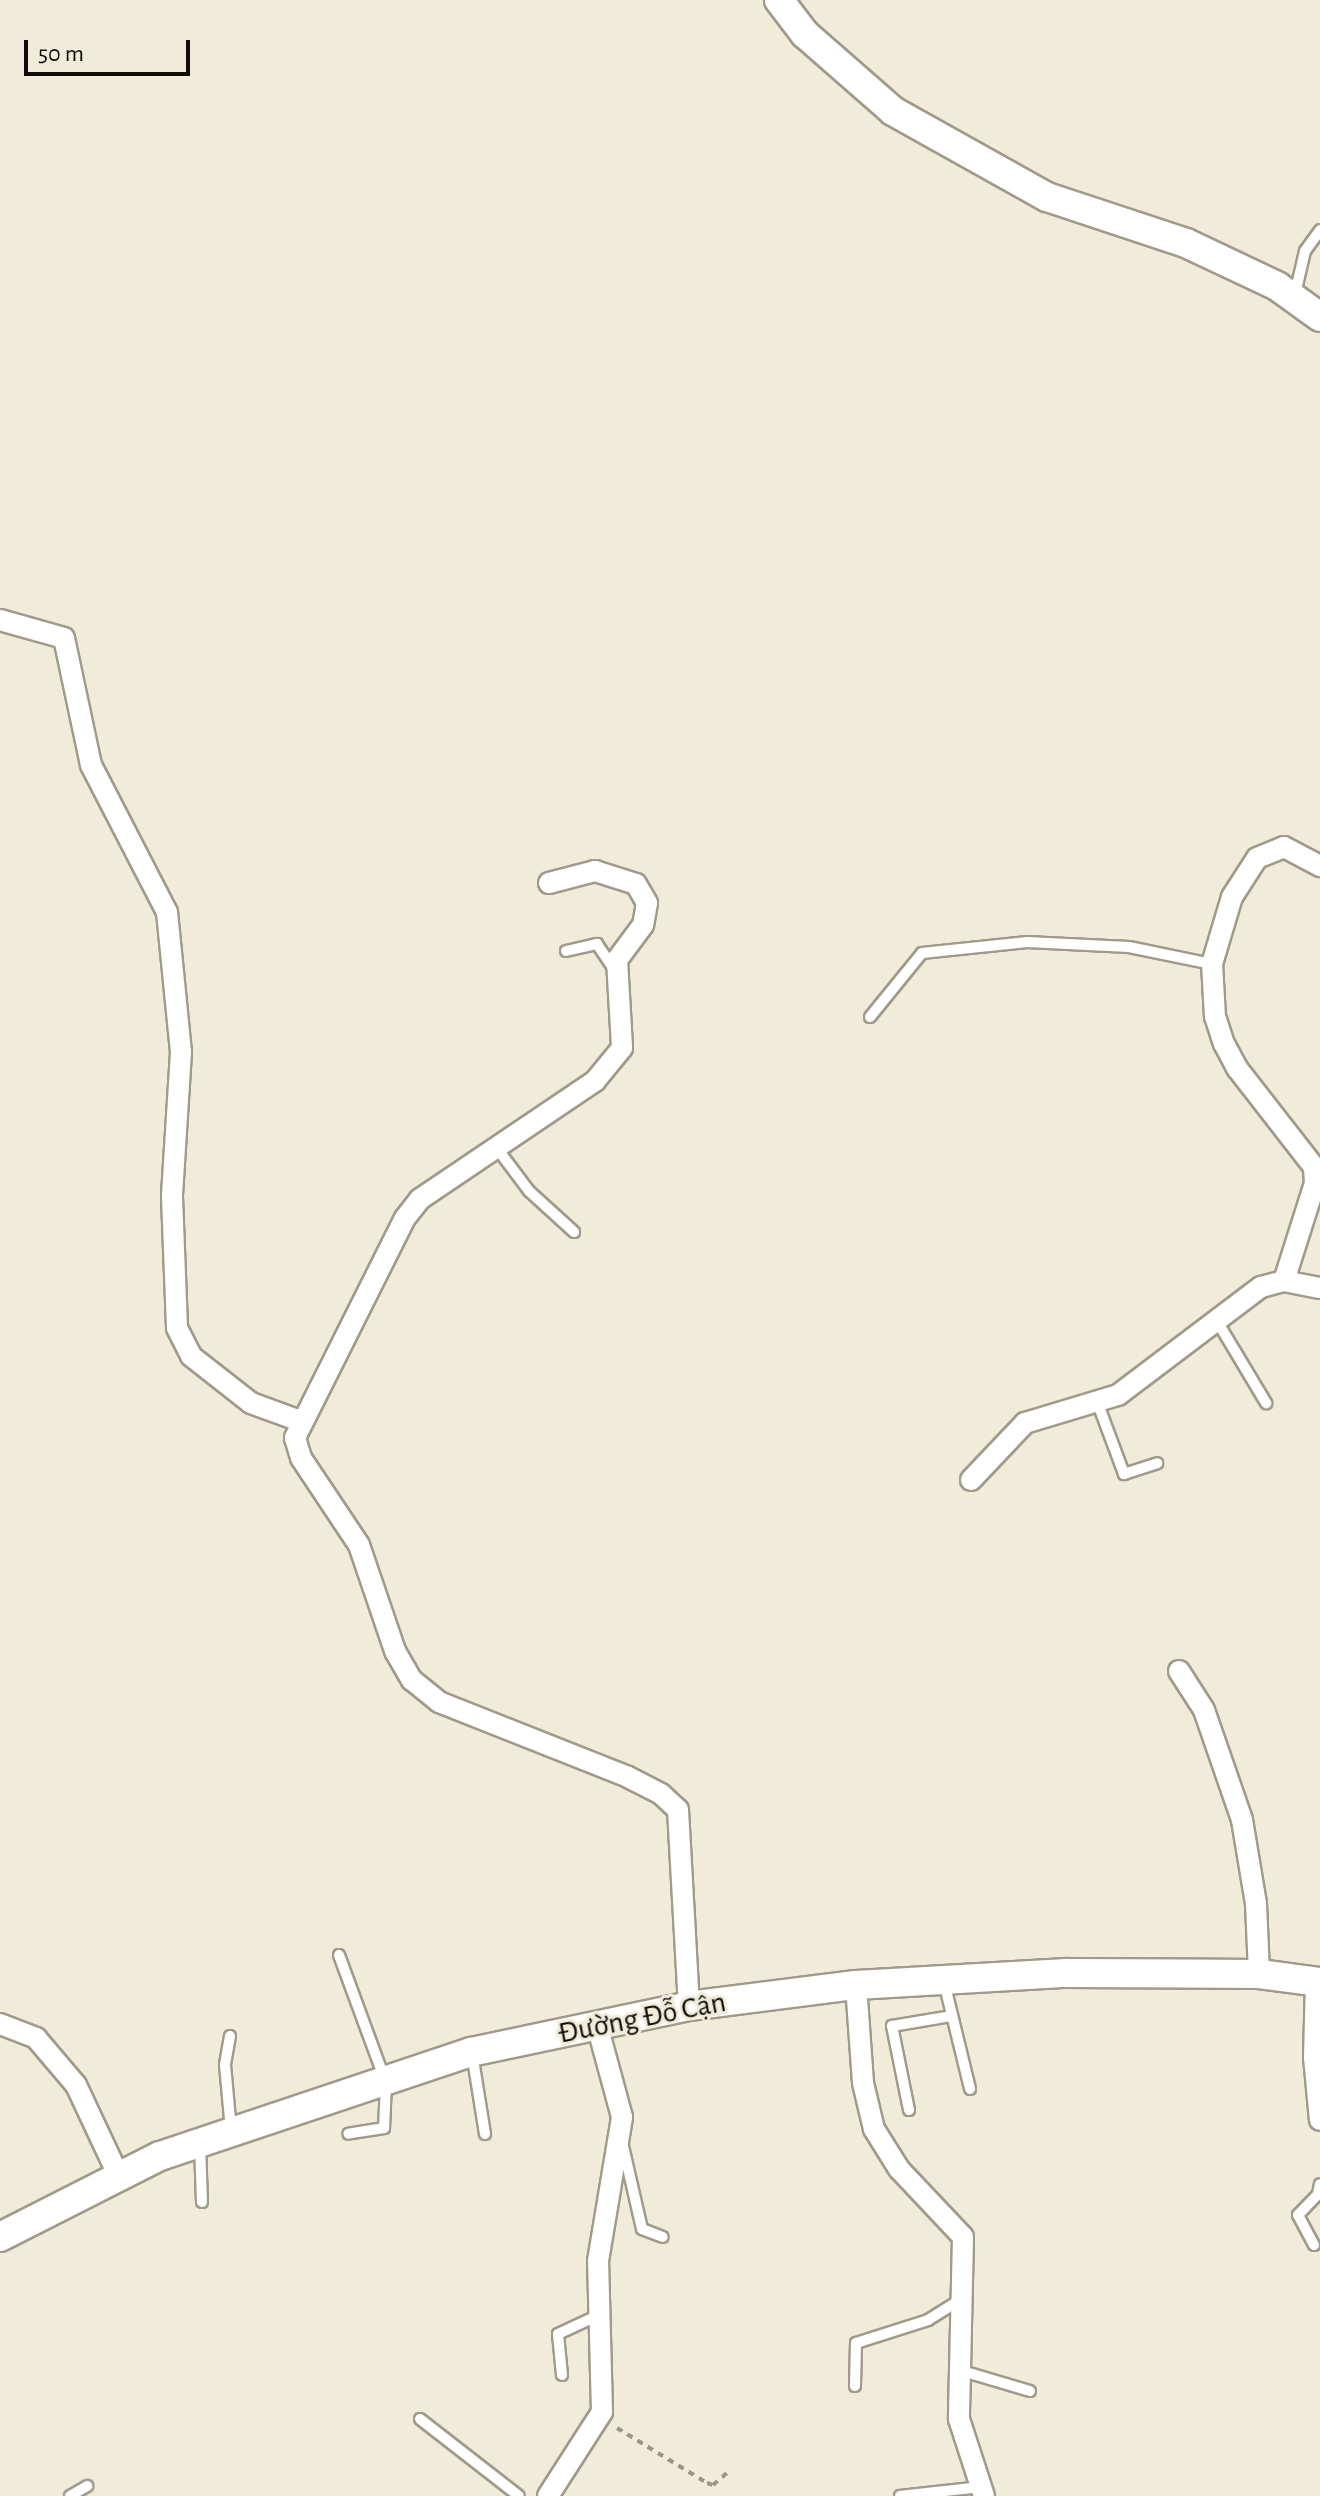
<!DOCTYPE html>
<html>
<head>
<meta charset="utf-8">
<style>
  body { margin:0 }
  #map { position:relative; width:1320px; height:2496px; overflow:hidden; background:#f1ebda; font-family:"Alegreya Sans",sans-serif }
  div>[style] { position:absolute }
  .path>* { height:4px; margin-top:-2px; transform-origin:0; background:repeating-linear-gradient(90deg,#9a9689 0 6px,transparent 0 12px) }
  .roads { filter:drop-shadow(2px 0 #a09a8a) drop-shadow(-2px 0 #a09a8a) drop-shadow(0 2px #a09a8a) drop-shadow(0 -2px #a09a8a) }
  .lane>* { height:10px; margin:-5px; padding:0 5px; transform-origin:5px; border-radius:5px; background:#fff }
  .street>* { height:20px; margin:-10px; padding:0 10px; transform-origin:10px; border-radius:10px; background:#fff }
  .secondary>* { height:28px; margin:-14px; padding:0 14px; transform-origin:14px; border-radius:14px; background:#fff }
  span { translate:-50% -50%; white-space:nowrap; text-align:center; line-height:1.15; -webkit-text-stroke:6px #f1ebda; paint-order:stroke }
  .street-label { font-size:30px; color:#0f0d08 }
  .scale { position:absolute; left:24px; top:40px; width:166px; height:36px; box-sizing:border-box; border:4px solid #0f0d08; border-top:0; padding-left:10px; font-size:24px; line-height:28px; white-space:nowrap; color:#0f0d08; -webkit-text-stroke:6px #f1ebda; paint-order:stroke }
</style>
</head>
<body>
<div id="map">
  <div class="path">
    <i style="left:617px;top:2428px;width:105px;rotate:31.4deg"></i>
    <i style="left:707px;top:2483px;width:6px;rotate:18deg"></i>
    <i style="left:713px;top:2485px;width:21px;rotate:-41deg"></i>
  </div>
  <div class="roads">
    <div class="lane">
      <i style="left:1295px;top:294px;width:44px;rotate:-76.9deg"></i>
      <i style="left:1305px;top:251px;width:26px;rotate:-54deg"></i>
      <i style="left:566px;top:951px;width:32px;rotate:-13deg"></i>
      <i style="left:597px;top:944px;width:30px;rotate:56deg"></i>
      <i style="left:870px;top:1017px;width:82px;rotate:-50.9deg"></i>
      <i style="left:922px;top:953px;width:106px;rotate:-6deg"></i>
      <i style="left:1027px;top:942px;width:102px;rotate:2.8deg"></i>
      <i style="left:1129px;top:947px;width:85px;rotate:11.6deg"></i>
      <i style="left:496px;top:1147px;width:55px;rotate:53.1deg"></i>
      <i style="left:529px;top:1191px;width:61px;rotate:42.3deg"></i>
      <i style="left:1217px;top:1321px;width:96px;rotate:59.1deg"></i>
      <i style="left:1098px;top:1404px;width:75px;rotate:69.6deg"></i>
      <i style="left:1124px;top:1474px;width:35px;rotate:-18deg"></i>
      <i style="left:339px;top:1955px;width:136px;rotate:69.8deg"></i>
      <i style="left:386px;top:2083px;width:45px;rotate:92.5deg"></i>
      <i style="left:384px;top:2128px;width:36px;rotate:171deg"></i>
      <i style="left:944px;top:1982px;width:110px;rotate:76.3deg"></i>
      <i style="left:230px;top:2036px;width:29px;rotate:100deg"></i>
      <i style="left:225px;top:2065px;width:65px;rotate:84.7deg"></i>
      <i style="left:472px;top:2053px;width:82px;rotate:80.9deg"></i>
      <i style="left:909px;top:2110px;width:86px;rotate:-101.4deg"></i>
      <i style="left:892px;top:2026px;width:61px;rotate:-9.5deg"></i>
      <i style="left:200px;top:2145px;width:57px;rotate:88deg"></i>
      <i style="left:623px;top:2146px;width:85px;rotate:77.1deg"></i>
      <i style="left:642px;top:2229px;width:22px;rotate:21deg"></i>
      <i style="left:1314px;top:2245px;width:34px;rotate:-118deg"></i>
      <i style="left:1298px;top:2215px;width:29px;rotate:-46deg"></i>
      <i style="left:1318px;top:2194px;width:10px;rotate:-79deg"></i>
      <i style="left:959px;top:2370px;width:74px;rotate:16.5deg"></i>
      <i style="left:562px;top:2375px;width:41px;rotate:-95.6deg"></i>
      <i style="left:558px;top:2334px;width:45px;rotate:-24.9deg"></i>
      <i style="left:855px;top:2386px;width:43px;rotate:-88.7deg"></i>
      <i style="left:856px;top:2343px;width:76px;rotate:-17.7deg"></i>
      <i style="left:928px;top:2320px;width:40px;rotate:-32deg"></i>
      <i style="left:420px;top:2419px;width:125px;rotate:37.9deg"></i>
      <i style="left:70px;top:2496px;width:20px;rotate:-30deg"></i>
      <i style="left:900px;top:2496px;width:81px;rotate:-6.4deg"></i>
    </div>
    <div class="street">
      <i style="left:0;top:620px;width:66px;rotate:15.7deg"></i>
      <i style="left:64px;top:638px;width:130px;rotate:78deg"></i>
      <i style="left:91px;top:765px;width:165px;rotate:62.7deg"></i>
      <i style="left:167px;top:912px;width:141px;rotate:84.3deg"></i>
      <i style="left:181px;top:1052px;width:145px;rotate:93.6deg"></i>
      <i style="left:172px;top:1197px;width:131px;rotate:87.8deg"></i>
      <i style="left:177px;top:1328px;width:31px;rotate:63deg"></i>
      <i style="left:191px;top:1356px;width:76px;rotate:38.1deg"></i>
      <i style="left:251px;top:1403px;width:52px;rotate:20.2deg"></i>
      <i style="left:549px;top:883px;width:48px;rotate:-14.6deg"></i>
      <i style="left:595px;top:871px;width:43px;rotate:17.6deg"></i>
      <i style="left:636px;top:884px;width:22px;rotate:60deg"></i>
      <i style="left:647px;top:903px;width:22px;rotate:100deg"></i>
      <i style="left:643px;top:925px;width:44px;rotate:126.6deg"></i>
      <i style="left:617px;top:960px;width:88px;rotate:86.7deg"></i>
      <i style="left:622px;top:1048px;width:43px;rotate:129.3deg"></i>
      <i style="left:595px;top:1081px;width:211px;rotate:146deg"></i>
      <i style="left:420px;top:1199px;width:24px;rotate:128deg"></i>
      <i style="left:405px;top:1218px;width:246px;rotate:116.6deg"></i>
      <i style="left:295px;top:1438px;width:21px;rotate:73deg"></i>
      <i style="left:301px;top:1458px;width:105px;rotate:56.3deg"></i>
      <i style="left:359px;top:1545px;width:112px;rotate:71.2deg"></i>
      <i style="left:395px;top:1651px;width:34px;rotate:60deg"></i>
      <i style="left:412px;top:1680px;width:35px;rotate:39deg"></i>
      <i style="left:439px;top:1702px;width:203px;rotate:21.6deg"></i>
      <i style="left:628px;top:1777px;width:37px;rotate:27deg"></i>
      <i style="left:661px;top:1794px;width:23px;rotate:43deg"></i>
      <i style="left:678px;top:1810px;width:196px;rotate:86.8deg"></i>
      <i style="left:1284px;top:1281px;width:103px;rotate:-72.4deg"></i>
      <i style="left:1315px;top:1183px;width:16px;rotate:-94deg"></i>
      <i style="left:1314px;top:1167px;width:125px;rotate:-127.9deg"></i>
      <i style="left:1237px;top:1068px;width:27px;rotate:-118deg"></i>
      <i style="left:1224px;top:1044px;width:28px;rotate:-108deg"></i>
      <i style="left:1215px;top:1017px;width:53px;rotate:-93.2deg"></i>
      <i style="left:1212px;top:964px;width:70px;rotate:-73.4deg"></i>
      <i style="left:1232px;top:897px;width:46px;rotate:-57.3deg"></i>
      <i style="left:1257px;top:858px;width:29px;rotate:-22deg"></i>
      <i style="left:1284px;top:847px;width:41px;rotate:27.8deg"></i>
      <i style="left:971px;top:1480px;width:79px;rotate:-46.5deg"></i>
      <i style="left:1025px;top:1423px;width:97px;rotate:-16.8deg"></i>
      <i style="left:1118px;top:1395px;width:179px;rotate:-37.1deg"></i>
      <i style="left:1261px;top:1287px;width:24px;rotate:-15deg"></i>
      <i style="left:1284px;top:1281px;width:37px;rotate:11deg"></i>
      <i style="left:1179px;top:1671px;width:46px;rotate:57.3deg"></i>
      <i style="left:1204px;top:1710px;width:116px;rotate:70.9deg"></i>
      <i style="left:1242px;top:1820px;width:85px;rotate:80.5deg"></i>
      <i style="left:1256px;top:1904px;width:70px;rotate:87.5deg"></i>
      <i style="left:1316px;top:1981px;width:76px;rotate:91.5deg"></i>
      <i style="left:1314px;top:2057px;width:63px;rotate:84.6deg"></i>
      <i style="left:856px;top:1985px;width:98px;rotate:85.9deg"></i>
      <i style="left:863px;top:2083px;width:47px;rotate:76.6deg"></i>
      <i style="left:874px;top:2129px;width:47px;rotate:58deg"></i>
      <i style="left:899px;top:2169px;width:93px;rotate:46.7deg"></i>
      <i style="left:963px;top:2237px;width:182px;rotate:91.3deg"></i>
      <i style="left:959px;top:2419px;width:81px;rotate:72deg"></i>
      <i style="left:0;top:2024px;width:39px;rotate:21deg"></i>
      <i style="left:36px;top:2038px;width:62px;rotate:49.6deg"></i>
      <i style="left:76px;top:2085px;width:102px;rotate:64.9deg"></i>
      <i style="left:548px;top:2496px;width:100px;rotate:-57.3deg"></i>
      <i style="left:602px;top:2412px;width:151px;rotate:-91.5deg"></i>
      <i style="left:598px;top:2261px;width:146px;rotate:-80.5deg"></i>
      <i style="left:622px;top:2117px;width:95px;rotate:-105.2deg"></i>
    </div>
    <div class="secondary">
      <i style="left:779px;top:0;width:43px;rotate:52.6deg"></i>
      <i style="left:805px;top:34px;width:117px;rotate:41.2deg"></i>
      <i style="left:893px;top:111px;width:176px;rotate:29.2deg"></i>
      <i style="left:1047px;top:197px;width:146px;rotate:18.3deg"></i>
      <i style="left:1186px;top:243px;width:101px;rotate:25.3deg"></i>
      <i style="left:1277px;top:286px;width:53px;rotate:35.8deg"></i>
      <i style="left:0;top:2237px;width:179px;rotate:-26.9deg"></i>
      <i style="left:160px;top:2156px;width:328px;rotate:-18.5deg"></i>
      <i style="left:471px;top:2052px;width:223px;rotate:-11.9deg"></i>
      <i style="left:689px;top:2006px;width:168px;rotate:-7.2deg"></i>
      <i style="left:856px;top:1985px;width:211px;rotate:-3.3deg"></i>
      <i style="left:1067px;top:1973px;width:192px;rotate:0.3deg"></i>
      <i style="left:1259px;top:1974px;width:62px;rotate:7.5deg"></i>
    </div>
  </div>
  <div class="street-label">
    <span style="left:642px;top:2018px;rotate:-11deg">Đường Đỗ Cận</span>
  </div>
  <div class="scale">50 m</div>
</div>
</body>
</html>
